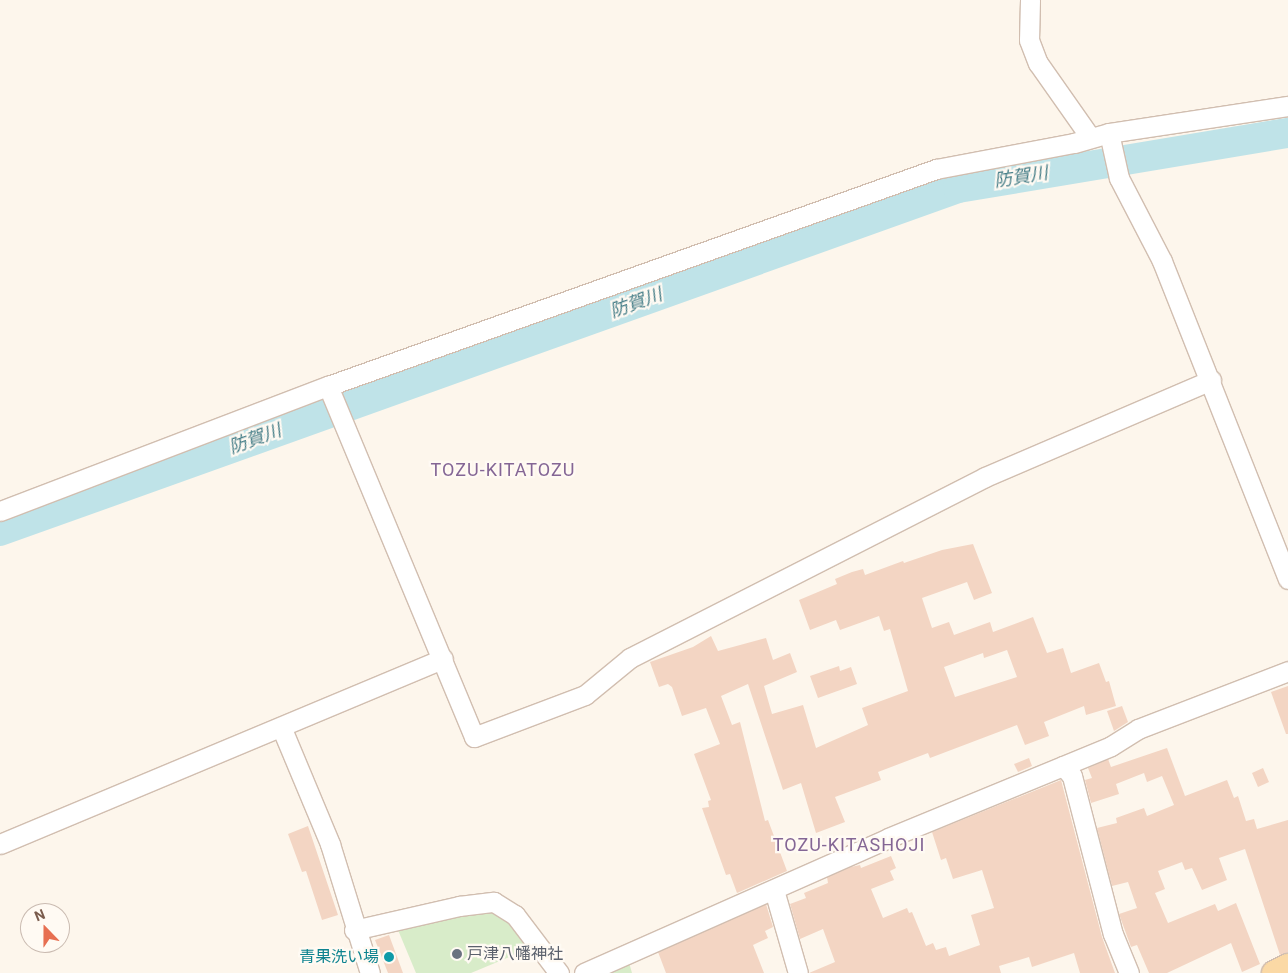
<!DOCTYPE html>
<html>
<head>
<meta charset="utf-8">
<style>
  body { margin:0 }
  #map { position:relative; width:1288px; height:973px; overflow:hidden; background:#fdf6ec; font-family:Roboto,"Noto Sans JP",sans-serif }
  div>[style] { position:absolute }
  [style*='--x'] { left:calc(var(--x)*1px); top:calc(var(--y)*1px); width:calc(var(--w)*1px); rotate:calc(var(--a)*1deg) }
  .green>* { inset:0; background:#d8ecc9 }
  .river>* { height:30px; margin:-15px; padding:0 15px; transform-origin:15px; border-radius:15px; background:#bfe3e8 }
  .building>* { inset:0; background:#f3d5c3 }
  .roads { filter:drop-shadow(1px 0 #d1beb0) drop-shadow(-1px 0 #d1beb0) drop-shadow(0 1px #d1beb0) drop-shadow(0 -1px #d1beb0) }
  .minor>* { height:19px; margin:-9.5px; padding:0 9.5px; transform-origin:9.5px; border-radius:9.5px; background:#fff }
  .major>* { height:24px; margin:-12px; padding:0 12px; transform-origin:12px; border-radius:12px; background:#fbd9a5 }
  .dots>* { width:14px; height:14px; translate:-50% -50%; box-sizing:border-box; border:2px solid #fffaf3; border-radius:50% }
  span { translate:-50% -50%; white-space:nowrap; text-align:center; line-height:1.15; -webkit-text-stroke:4.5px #fffaf3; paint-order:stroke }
  .worship-label { font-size:16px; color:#5b616d }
  .left { translate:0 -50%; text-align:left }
  .culture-label { font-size:16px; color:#0d838f }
  .right { translate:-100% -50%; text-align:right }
  .water-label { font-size:18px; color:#437c86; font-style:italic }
  .neighbourhood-label { font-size:18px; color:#846695; letter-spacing:1px }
  .north { position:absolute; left:20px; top:903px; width:50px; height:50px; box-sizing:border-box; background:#fffaf3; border:1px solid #cabbb1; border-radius:50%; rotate:338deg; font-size:14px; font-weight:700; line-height:20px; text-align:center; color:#7a5c4d }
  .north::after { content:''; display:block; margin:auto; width:18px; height:22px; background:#e76f51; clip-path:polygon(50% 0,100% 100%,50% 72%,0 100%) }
</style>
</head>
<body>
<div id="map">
  <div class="green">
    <div style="clip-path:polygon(499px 909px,531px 948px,471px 973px,416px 973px,398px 930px,462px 912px)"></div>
    <div style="clip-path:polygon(628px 959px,632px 973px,598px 973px)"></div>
  </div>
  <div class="river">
    <div style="--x:0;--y:531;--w:1018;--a:-19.7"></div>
    <div style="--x:958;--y:188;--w:335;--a:-9.5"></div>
  </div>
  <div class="building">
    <div style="clip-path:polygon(evenodd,973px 544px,992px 593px,974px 600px,967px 582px,922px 598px,932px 628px,949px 622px,954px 635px,990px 622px,993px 632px,1033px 617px,1047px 653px,1063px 648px,1071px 673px,1099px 663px,1106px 682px,1109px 681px,1116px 706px,1086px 715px,1084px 706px,1044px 722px,1049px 736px,1025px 745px,1017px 725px,930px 758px,928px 753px,878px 772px,881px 780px,835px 797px,845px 822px,816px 833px,801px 783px,783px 790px,748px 684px,721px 696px,732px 725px,740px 722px,765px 821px,768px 820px,787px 871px,737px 893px,730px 874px,726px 875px,702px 808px,709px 807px,708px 801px,711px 800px,694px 754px,720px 744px,706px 708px,682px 716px,672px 687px,668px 684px,659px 687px,650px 662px,693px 647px,711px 636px,718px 651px,766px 638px,773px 660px,790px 653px,797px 672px,764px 686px,772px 714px,803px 705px,816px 748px,868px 725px,862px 708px,908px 691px,890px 629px,884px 631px,879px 616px,840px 630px,836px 620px,810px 630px,799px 600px,837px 584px,835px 579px,852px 572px,863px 569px,865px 575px,903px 561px,904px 563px,942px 550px,973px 544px,1007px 650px,1017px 677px,955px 697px,944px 667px,983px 653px,984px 658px,1007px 650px)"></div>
    <div style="clip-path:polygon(839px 666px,840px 671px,851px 667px,857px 684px,818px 698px,810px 676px)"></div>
    <div style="clip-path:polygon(1288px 686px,1288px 734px,1286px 734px,1271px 692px)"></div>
    <div style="clip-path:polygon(1122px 706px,1128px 722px,1114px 731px,1107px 711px)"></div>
    <div style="clip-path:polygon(1167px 748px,1185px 796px,1227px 780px,1234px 798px,1238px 796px,1246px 821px,1254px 819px,1257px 829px,1288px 820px,1288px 952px,1280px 955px,1245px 849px,1219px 858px,1227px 880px,1202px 890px,1192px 868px,1185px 870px,1182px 862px,1158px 871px,1165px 889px,1155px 893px,1168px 923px,1215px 904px,1218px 911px,1236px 903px,1260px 964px,1242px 972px,1231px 943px,1167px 973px,1149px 973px,1137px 945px,1131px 947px,1119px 914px,1137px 908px,1128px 882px,1112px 886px,1097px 828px,1117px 823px,1116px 818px,1144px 808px,1147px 816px,1174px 805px,1162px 776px,1147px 782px,1144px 773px,1116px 784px,1119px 794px,1091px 803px,1085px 780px,1092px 778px,1088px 768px,1108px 759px,1111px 767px)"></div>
    <div style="clip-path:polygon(1029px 758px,1032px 766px,1018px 772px,1014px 764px)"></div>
    <div style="clip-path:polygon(1263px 768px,1269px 782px,1258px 787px,1252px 773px)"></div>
    <div style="clip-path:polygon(1061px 780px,1102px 937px,1115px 973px,1080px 973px,1074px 953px,1032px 967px,1029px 957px,999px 966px,1001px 973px,809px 973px,835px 962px,823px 929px,800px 939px,790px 904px,806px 898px,804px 893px,828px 883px,827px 877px,851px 867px,860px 865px,861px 868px,891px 856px,896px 868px,890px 871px,894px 880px,871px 889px,883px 918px,907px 908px,909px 913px,912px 912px,926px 946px,933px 943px,936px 950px,946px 947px,949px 956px,980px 945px,971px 915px,994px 908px,982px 870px,953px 879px,946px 858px,941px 860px,932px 832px)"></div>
    <div style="clip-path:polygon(308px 826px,338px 915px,322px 920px,306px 871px,302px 872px,288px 834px)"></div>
    <div style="clip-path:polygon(766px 904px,773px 927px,765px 931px,768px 938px,753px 945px,764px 973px,666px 973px,658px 952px)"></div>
    <div style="clip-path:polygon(389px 935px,403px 973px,388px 973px,375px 940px)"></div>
  </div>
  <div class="roads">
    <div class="minor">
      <div style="--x:1030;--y:0;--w:40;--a:91.4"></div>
      <div style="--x:1029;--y:40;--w:25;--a:69"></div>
      <div style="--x:1038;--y:63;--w:90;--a:54.9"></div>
      <div style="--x:1109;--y:133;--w:46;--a:77.5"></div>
      <div style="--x:1119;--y:178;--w:93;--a:62.6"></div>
      <div style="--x:1162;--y:261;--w:342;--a:68.4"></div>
      <div style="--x:328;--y:386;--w:380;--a:67.4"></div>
      <div style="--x:474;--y:737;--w:119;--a:-20.7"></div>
      <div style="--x:585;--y:695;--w:58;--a:-39.4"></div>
      <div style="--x:630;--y:658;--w:398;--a:-27"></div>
      <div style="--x:985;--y:477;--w:246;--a:-23.2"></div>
      <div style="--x:0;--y:511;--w:351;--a:-20.9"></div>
      <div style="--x:328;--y:386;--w:646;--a:-19.64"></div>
      <div style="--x:936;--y:169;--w:140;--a:-10.7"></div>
      <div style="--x:1074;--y:143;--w:36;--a:-16"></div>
      <div style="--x:1109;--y:133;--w:181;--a:-8.6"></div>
      <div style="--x:282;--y:729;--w:125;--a:67.3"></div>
      <div style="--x:330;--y:844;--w:135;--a:72.8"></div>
      <div style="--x:1063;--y:766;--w:13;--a:48"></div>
      <div style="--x:1072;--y:776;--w:163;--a:75.5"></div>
      <div style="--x:1113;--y:934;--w:42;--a:67.7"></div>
      <div style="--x:0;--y:844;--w:480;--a:-22.7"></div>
      <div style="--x:774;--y:890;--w:86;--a:73.9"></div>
      <div style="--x:354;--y:930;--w:108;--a:-12.9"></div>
      <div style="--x:459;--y:906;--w:35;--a:-7"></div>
      <div style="--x:494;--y:902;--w:25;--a:32"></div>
      <div style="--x:515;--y:915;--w:73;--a:52.8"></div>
      <div style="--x:584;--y:973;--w:333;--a:-23.9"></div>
      <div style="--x:888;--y:838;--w:241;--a:-22.4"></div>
      <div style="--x:1111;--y:746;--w:32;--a:-32"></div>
      <div style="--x:1138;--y:729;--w:161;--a:-21.1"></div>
    </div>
    <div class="major">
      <div style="--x:1274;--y:973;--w:16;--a:-27"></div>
    </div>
  </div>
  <div class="dots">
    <div style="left:457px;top:954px;background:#6b7280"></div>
    <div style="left:389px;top:957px;background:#0f9aa8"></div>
  </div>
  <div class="worship-label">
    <span class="left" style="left:467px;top:954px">戸津八幡神社</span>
  </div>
  <div class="culture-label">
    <span class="right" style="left:379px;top:957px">青果洗い場</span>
  </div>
  <div class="water-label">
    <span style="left:1021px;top:177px;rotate:-9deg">防賀川</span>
    <span style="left:636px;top:303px;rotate:-20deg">防賀川</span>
    <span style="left:255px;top:439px;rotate:-20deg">防賀川</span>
  </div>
  <div class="neighbourhood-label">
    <span style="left:503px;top:470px">TOZU-KITATOZU</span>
    <span style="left:849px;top:845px">TOZU-KITASHOJI</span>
  </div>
  <div class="north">N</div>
</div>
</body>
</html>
